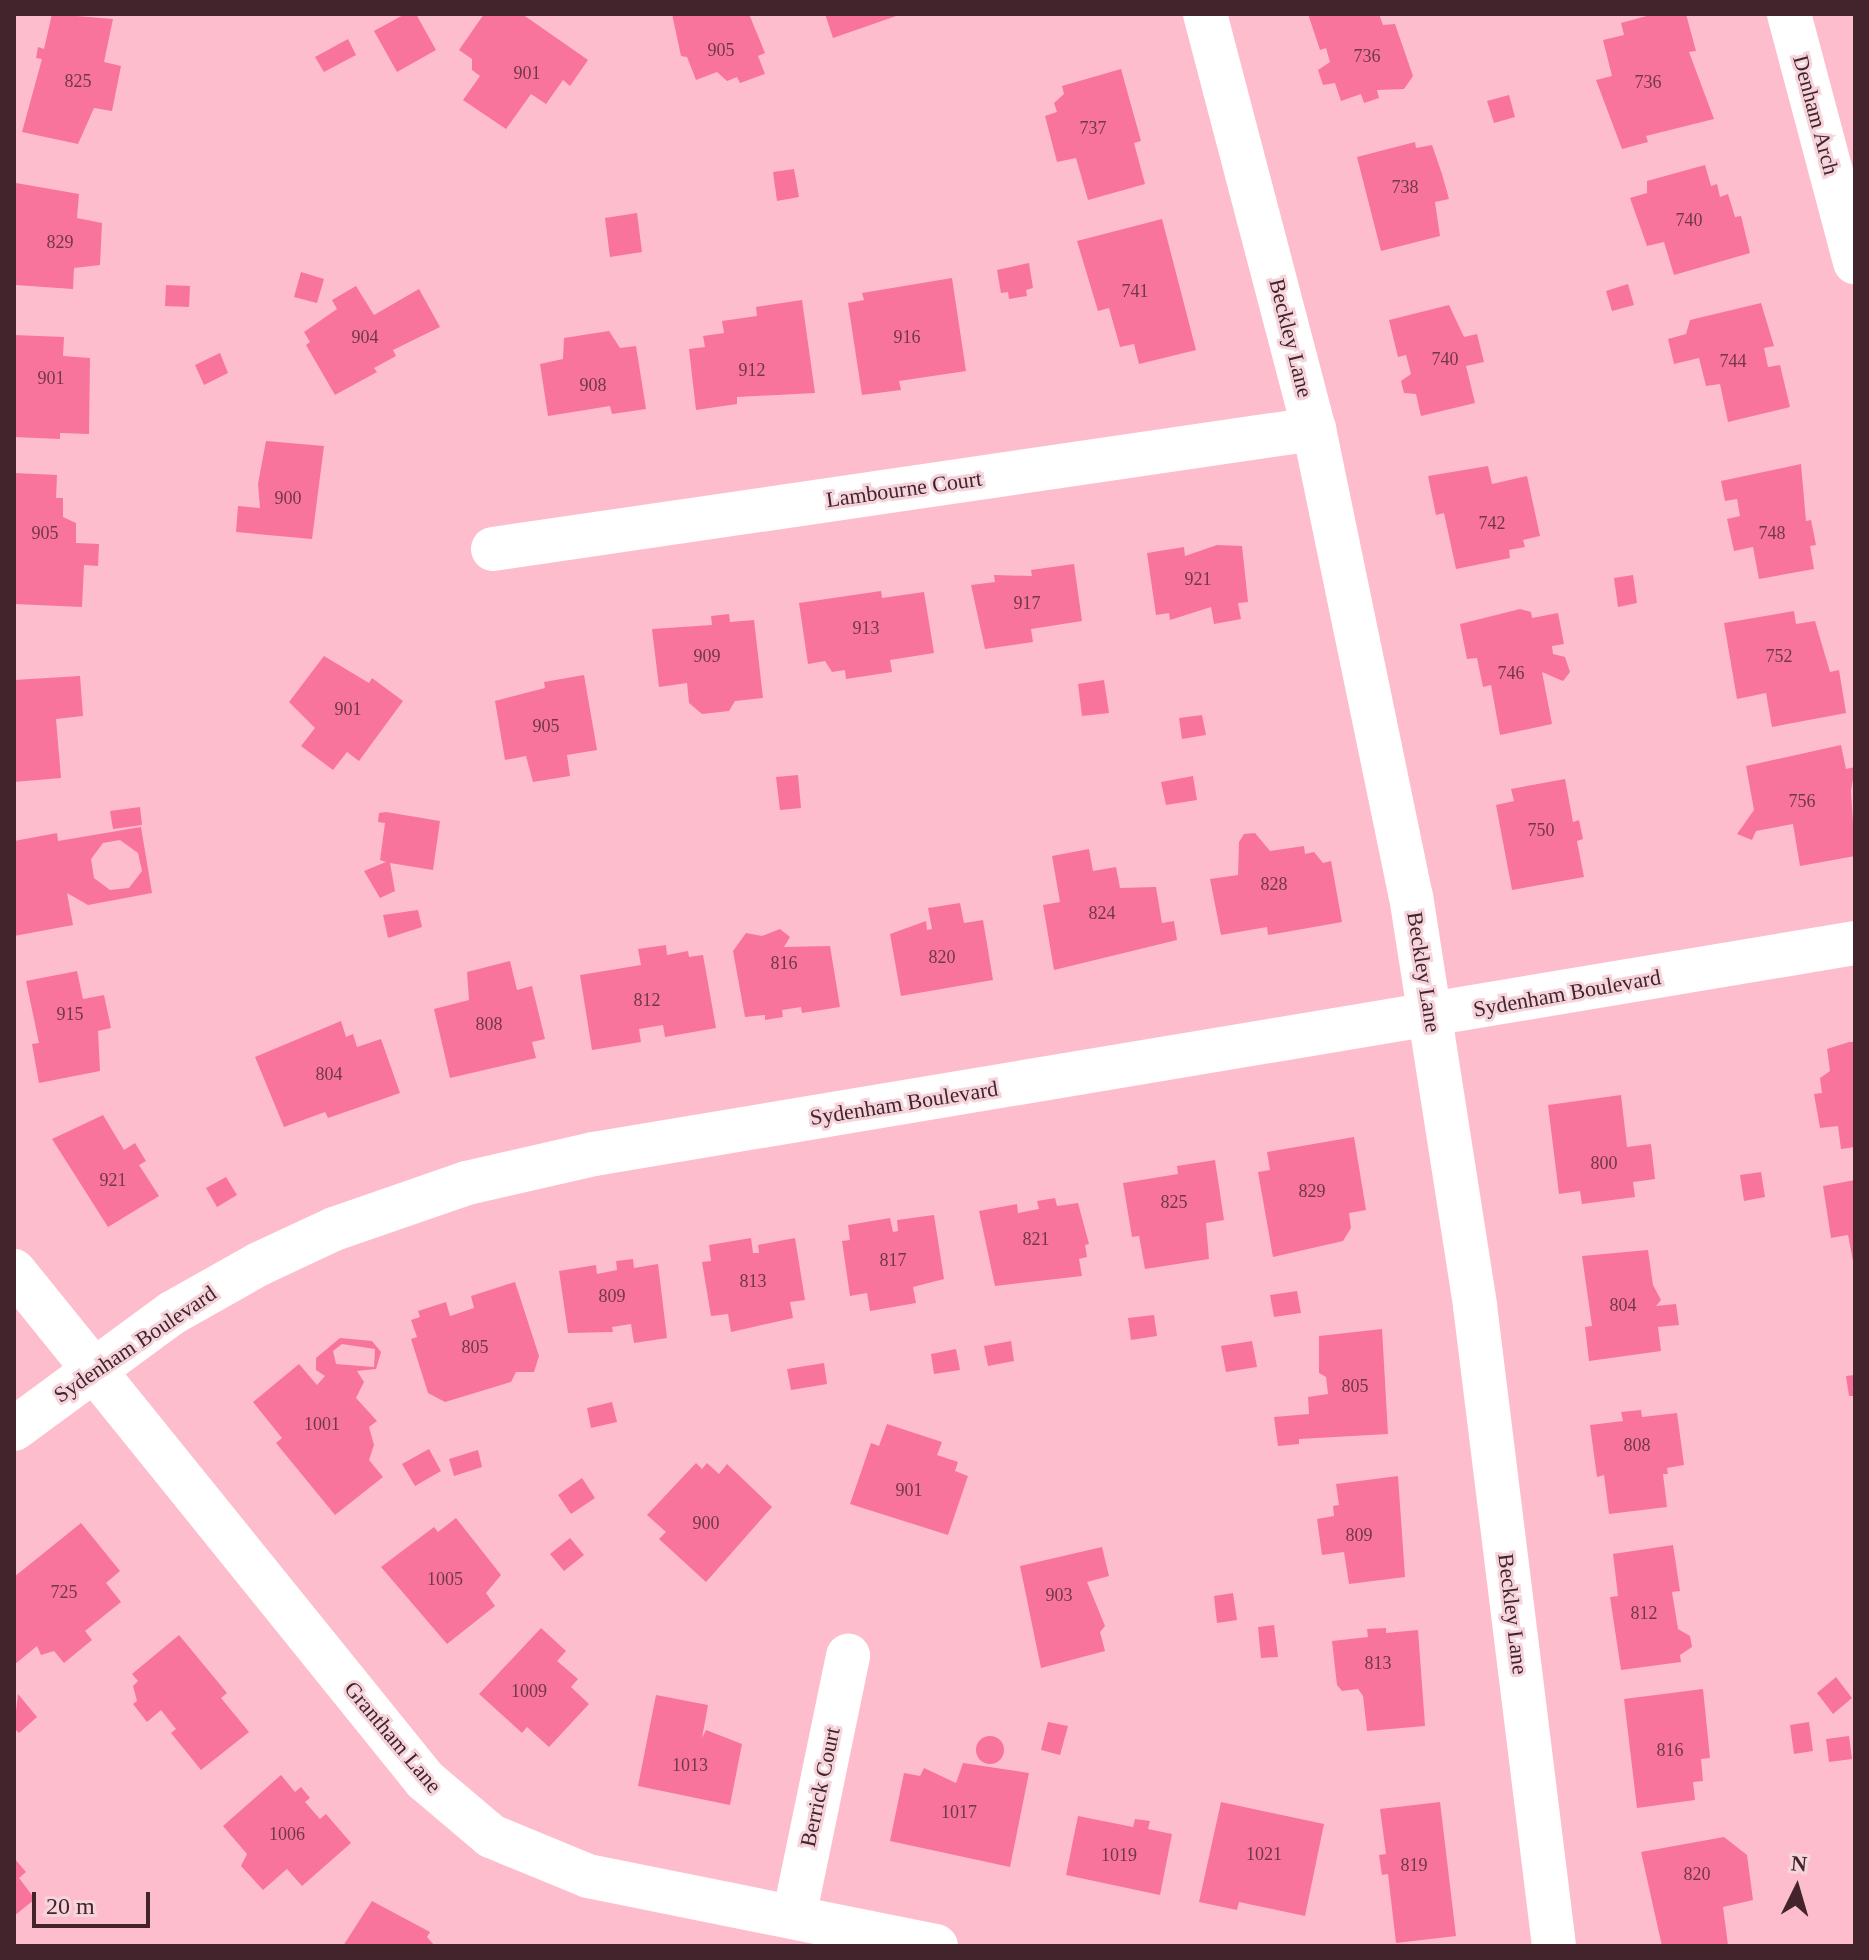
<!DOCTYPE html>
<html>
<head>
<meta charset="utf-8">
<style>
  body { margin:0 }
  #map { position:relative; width:1869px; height:1960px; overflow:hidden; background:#febdcc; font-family:Georgia,serif }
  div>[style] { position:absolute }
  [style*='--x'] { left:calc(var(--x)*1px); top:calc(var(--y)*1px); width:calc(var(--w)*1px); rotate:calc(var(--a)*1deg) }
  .building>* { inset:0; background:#f8749c }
  .round { border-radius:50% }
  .minor>* { height:44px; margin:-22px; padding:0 22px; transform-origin:22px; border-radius:22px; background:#fff }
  span { translate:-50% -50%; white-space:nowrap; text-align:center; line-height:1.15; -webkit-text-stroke:6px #f6d4dc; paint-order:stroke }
  .number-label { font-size:18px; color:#703849 }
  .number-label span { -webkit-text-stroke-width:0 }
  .street-label { font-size:22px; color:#43242d }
  .frame { position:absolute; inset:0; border:16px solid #43242d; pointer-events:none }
  .north { position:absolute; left:1757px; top:1848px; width:80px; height:80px; -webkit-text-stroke:6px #f6d4dc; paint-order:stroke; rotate:5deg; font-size:22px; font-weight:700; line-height:32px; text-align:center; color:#43242d }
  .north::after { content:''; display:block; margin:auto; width:28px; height:36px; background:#43242d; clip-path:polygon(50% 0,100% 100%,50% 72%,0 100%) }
  .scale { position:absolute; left:32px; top:1892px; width:118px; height:36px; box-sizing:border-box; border:4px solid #43242d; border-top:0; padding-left:10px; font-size:24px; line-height:28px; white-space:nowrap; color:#43242d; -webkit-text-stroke:6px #f6d4dc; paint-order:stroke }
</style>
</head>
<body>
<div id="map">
  <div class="building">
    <div style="clip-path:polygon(52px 14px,113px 19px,104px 62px,121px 66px,112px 111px,94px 108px,78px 144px,22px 132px,42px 59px,36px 58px,38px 47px,44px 49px)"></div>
    <div style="clip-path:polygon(405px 14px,416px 14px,436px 50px,397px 72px,374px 31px)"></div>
    <div style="clip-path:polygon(484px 14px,522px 14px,588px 60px,570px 86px,563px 80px,546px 104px,531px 94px,506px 129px,463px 100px,480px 76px,472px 70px,472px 59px,459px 50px)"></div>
    <div style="clip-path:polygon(672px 14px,749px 14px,765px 53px,758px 56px,765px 74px,740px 83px,737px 77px,727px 81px,717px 72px,696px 80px,687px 57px,681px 56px)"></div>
    <div style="clip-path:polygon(825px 14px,899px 14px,899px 15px,833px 38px)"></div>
    <div style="clip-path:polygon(1308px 14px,1379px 14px,1383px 25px,1395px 24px,1413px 76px,1404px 89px,1377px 90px,1379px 98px,1364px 103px,1361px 94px,1341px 101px,1335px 83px,1323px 85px,1318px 70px,1330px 62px,1326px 48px,1320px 50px)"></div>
    <div style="clip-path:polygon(1654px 14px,1686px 14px,1696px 51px,1689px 52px,1714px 119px,1646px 136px,1648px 142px,1622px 149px,1596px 80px,1612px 76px,1603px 40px,1624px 35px,1621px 23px)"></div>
    <div style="clip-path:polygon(348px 39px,356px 55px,324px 72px,315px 57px)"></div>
    <div style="clip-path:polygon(1121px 69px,1141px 141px,1134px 143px,1145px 184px,1088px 200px,1076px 158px,1057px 162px,1045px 116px,1057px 112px,1054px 103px,1064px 94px,1062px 86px)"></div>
    <div style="clip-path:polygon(1509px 95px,1515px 117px,1494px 123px,1487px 101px)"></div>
    <div style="clip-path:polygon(1415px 142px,1416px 148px,1432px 145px,1442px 174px,1449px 199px,1435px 202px,1440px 236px,1381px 251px,1357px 157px)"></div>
    <div style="clip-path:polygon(1705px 165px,1711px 186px,1717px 184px,1720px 197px,1728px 194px,1735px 217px,1741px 216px,1750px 253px,1674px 275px,1664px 242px,1647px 246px,1630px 198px,1647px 193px,1647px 181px)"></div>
    <div style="clip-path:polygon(794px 169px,799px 197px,777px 201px,773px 172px)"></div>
    <div style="clip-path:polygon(16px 183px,79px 194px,77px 218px,102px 223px,100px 265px,74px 268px,73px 289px,15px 285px)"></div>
    <div style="clip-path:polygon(637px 213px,642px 252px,610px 257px,605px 218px)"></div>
    <div style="clip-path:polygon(1162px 219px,1196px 350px,1139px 364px,1134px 344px,1120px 347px,1109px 308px,1098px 311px,1077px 241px)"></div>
    <div style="clip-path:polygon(1029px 263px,1033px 288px,1026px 290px,1027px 296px,1009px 299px,1008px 292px,1001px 293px,997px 270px)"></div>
    <div style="clip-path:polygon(301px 272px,324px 279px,317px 303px,294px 297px)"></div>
    <div style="clip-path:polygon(952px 278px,966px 371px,899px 381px,901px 390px,862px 395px,848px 303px,864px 300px,862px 293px)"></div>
    <div style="clip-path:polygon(1628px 284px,1634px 305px,1612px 311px,1606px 291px)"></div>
    <div style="clip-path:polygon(166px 285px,190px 286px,189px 307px,165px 306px)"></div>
    <div style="clip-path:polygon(356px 286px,374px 315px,419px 289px,440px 327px,393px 350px,396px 356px,374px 368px,377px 372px,335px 395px,306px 345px,310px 342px,304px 332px,337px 309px,332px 300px)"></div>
    <div style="clip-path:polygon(802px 300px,815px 393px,737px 397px,737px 404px,696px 410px,689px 349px,705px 347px,703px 336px,724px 333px,722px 321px,757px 316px,756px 307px)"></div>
    <div style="clip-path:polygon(1761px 303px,1774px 346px,1764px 348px,1768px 367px,1780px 365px,1790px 407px,1728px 422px,1720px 384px,1706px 386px,1699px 358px,1674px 364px,1668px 339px,1686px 334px,1690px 320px)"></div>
    <div style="clip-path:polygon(1449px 305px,1464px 337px,1477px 334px,1484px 362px,1466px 366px,1475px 403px,1421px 416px,1416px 394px,1404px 393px,1401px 381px,1411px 374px,1406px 355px,1398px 357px,1389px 320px)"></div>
    <div style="clip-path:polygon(609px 331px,620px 348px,636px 346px,646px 409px,612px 414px,610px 406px,548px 416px,540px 364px,563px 359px,564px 338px)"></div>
    <div style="clip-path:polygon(14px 335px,64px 337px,63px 356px,90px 358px,89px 434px,60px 433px,60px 439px,14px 437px)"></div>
    <div style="clip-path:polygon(220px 353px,228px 373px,204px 385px,195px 365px)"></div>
    <div style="clip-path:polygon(266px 441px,324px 446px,312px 539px,236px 532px,238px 506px,260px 508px,258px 484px)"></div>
    <div style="clip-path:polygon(1801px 464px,1806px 521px,1811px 520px,1816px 545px,1810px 546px,1814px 569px,1759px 579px,1753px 547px,1734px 551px,1727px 519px,1740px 516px,1737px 499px,1725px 501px,1721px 481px)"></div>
    <div style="clip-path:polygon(1488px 466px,1492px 484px,1527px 476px,1540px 536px,1523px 540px,1525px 547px,1509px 550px,1510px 558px,1456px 569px,1444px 513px,1436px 515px,1428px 476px)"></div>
    <div style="clip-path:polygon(14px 473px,57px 475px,56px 498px,63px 498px,63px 517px,76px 523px,76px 543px,99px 544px,98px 566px,84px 565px,82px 607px,14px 604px)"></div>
    <div style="clip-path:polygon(1217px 545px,1242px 546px,1248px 602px,1238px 603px,1241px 619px,1214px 624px,1211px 607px,1170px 620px,1169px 613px,1156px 615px,1147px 553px,1184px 547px,1185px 556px)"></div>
    <div style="clip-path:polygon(1074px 564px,1082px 621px,1031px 629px,1033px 642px,985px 649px,971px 585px,995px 582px,994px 575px,1032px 576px,1031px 570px)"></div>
    <div style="clip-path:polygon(1633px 575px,1637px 603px,1618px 607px,1614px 578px)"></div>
    <div style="clip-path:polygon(881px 591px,882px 598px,924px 592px,934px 653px,890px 660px,892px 672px,846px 679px,845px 670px,832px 672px,825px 661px,808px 664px,799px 603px)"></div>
    <div style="clip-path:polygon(1520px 609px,1531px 612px,1532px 618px,1558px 613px,1564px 644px,1552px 646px,1553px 654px,1565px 657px,1570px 672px,1563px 681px,1542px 672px,1552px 724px,1500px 735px,1491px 685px,1483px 687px,1477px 658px,1467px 659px,1460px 624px)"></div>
    <div style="clip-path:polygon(1794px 611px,1796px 624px,1815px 621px,1830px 672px,1839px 670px,1846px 713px,1772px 727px,1766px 693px,1737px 699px,1724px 623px)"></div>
    <div style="clip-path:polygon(729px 614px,730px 622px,754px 620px,763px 698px,735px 701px,729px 711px,702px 714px,689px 703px,687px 683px,659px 687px,652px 629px,712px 625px,711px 616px)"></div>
    <div style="clip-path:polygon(324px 656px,369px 683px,372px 678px,403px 701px,359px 761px,347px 752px,333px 770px,301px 746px,315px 728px,289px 702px)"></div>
    <div style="clip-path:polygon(584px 675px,597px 750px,567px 755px,570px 776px,533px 782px,526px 756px,505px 760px,495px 701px,545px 688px,544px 682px)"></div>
    <div style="clip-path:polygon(80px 676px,83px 716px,56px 719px,61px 778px,14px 782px,14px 680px)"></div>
    <div style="clip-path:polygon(1104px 680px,1109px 713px,1082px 716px,1078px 684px)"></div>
    <div style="clip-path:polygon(1202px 715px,1206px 735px,1182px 739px,1179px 718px)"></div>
    <div style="clip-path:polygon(1841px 745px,1846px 769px,1855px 767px,1851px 791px,1855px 856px,1800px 866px,1793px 824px,1756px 831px,1752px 840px,1737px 834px,1754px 810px,1746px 766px)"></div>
    <div style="clip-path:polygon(798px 775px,801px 808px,780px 810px,776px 777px)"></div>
    <div style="clip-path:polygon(1193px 776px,1197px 800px,1166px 805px,1161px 782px)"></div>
    <div style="clip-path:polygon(1565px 779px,1573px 822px,1579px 820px,1583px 839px,1577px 841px,1584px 877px,1512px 890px,1496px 805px,1514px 801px,1511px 789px)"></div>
    <div style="clip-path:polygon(140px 807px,142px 825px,113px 829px,110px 811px)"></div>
    <div style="clip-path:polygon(386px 812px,440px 821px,433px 870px,390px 863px,395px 891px,380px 898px,364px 871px,386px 862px,380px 860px,385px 823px,378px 822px,379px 813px)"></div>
    <div style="clip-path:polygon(evenodd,141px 827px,152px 893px,88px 905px,67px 893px,73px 925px,14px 936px,14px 841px,57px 833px,58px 841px,141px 827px,120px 840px,138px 853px,142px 871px,129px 888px,110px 890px,94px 878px,91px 859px,103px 843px,120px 840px)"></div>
    <div style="clip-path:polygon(1255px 833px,1270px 851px,1304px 846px,1305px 854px,1314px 852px,1323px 863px,1331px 861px,1342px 922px,1268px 935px,1267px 927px,1221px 935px,1210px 879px,1238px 875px,1239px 842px,1244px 834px)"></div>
    <div style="clip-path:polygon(1089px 849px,1093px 871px,1116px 867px,1120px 888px,1156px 887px,1162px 923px,1174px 921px,1177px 940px,1054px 970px,1043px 905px,1060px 902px,1052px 856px)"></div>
    <div style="clip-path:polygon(960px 903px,964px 923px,983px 920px,993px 980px,901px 996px,890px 934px,926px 921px,927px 930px,932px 929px,928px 908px)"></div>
    <div style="clip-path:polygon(418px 910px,422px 927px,388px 938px,383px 915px)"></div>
    <div style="clip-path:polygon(780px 929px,790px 937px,784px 947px,830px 946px,840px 1007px,802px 1013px,801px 1007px,782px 1010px,783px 1017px,765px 1020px,765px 1015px,745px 1017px,733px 951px,746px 933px,762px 936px)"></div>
    <div style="clip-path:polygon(666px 945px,667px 955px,688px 951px,689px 957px,703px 955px,716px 1028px,665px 1037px,663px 1025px,639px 1029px,641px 1042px,592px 1050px,580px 975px,641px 965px,638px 949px)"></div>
    <div style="clip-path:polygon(510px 961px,517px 990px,532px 986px,545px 1039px,532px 1042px,536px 1058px,450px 1078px,434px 1009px,469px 1000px,467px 972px)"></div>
    <div style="clip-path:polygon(77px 971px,83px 999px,104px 995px,111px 1028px,98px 1031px,100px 1071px,39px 1083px,32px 1044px,39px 1043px,26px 981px)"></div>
    <div style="clip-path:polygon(341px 1021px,346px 1037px,353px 1034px,357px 1047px,381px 1039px,400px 1093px,328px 1118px,325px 1112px,284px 1127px,255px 1057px)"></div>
    <div style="clip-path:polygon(1849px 1042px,1855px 1042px,1855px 1147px,1841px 1149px,1838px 1126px,1820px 1128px,1814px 1094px,1822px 1093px,1820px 1078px,1830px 1071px,1827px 1049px)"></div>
    <div style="clip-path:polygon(1621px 1095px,1627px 1147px,1651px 1144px,1655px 1179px,1633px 1182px,1635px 1197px,1582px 1204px,1580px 1191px,1559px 1194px,1548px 1105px)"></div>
    <div style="clip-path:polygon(103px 1115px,124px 1150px,135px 1143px,146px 1161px,139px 1165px,159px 1196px,108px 1227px,52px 1139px)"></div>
    <div style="clip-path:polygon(1354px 1137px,1366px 1210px,1349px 1213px,1351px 1228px,1343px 1241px,1273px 1257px,1258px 1172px,1270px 1170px,1267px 1152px)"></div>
    <div style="clip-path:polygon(1215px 1160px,1224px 1220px,1206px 1223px,1209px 1259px,1145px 1269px,1139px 1236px,1132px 1237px,1123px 1183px,1178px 1174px,1177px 1166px)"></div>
    <div style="clip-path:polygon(1761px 1172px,1765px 1197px,1744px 1201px,1740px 1175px)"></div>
    <div style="clip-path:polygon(226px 1177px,237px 1195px,217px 1207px,206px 1188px)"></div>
    <div style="clip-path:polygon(1855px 1180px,1855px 1261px,1853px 1261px,1848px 1235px,1831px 1238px,1823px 1186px)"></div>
    <div style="clip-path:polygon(1055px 1198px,1057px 1206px,1078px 1203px,1089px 1244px,1085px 1245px,1087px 1257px,1079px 1259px,1082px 1276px,995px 1286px,979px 1211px,1017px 1204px,1018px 1213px,1039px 1209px,1037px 1201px)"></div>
    <div style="clip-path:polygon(934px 1215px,944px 1279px,913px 1287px,916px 1303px,870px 1311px,867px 1293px,850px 1296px,842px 1241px,850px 1240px,848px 1225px,890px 1218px,893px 1232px,898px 1231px,897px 1220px)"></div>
    <div style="clip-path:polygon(751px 1238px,753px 1253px,759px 1253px,758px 1245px,795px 1238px,805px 1300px,790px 1302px,793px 1318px,731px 1332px,728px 1314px,711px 1316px,702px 1262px,711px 1261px,709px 1245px)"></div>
    <div style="clip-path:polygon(1648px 1250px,1653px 1285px,1661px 1300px,1656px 1306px,1676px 1304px,1679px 1325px,1658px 1327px,1661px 1351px,1589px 1361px,1585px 1327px,1592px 1326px,1582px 1256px)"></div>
    <div style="clip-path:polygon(633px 1259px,634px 1268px,658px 1264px,667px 1338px,634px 1343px,631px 1324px,612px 1327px,613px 1332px,568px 1333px,559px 1271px,596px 1265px,597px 1274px,617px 1270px,616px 1261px)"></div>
    <div style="clip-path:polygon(515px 1282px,539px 1356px,534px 1372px,516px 1372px,511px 1382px,445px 1402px,428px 1393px,411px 1339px,417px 1337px,411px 1320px,420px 1317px,418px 1311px,446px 1302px,450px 1316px,474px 1308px,471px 1296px)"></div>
    <div style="clip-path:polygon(1297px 1291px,1301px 1313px,1274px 1317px,1270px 1295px)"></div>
    <div style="clip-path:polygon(1154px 1315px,1157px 1336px,1131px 1340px,1128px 1318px)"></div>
    <div style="clip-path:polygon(1382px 1329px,1388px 1434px,1299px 1439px,1299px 1444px,1278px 1446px,1274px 1417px,1309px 1414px,1308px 1397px,1328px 1394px,1326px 1377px,1319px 1373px,1319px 1336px)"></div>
    <div style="clip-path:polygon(evenodd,340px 1338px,372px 1341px,381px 1352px,376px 1369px,357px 1371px,364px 1382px,356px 1398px,377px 1421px,369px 1427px,374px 1445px,369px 1460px,383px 1477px,335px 1515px,276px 1443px,282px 1438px,253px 1402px,299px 1364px,317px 1385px,325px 1376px,316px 1370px,316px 1358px,340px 1338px,342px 1344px,375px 1349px,374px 1367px,336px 1364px,333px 1351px,342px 1344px)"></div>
    <div style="clip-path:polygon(1011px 1341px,1014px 1361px,988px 1366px,984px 1346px)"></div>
    <div style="clip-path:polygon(1252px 1341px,1257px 1367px,1226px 1372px,1221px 1346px)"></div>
    <div style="clip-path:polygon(956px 1349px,960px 1370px,934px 1374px,931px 1354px)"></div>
    <div style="clip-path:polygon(824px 1363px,827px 1384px,791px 1390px,787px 1369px)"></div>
    <div style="clip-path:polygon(1855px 1375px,1855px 1396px,1849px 1396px,1846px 1376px)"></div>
    <div style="clip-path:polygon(612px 1402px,617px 1422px,591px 1428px,587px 1408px)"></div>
    <div style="clip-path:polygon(1641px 1410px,1642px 1417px,1677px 1413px,1684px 1465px,1667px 1468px,1668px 1474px,1663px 1474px,1667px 1507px,1609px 1514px,1604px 1475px,1597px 1477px,1590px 1425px,1623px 1421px,1621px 1412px)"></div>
    <div style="clip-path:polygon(887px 1424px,942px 1442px,937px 1455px,958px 1462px,955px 1471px,968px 1476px,948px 1535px,850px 1504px,871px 1443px,879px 1446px)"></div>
    <div style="clip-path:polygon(429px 1449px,441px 1471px,415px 1486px,402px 1464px)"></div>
    <div style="clip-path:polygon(478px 1450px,482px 1467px,454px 1476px,449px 1459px)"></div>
    <div style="clip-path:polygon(696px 1463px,702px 1469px,707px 1463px,719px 1474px,727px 1464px,772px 1507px,706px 1582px,659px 1539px,666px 1532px,647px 1515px)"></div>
    <div style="clip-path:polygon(1398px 1476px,1405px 1577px,1349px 1584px,1344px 1552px,1322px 1555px,1317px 1519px,1334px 1516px,1333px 1506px,1339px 1505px,1336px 1484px)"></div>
    <div style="clip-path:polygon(582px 1478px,595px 1498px,571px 1514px,558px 1495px)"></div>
    <div style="clip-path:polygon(456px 1518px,501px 1575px,486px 1593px,495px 1606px,447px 1644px,381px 1567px,434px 1527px,438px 1532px)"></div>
    <div style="clip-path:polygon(81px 1523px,120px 1571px,106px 1583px,121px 1602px,85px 1631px,92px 1640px,64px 1663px,54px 1651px,41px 1655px,37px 1646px,14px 1665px,14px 1577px)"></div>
    <div style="clip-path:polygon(570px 1538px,584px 1555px,564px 1571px,550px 1554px)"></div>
    <div style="clip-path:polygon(1673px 1545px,1680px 1591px,1672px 1592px,1678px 1629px,1690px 1636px,1692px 1647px,1680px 1655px,1681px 1662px,1621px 1670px,1610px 1597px,1618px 1596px,1613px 1554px)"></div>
    <div style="clip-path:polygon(1102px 1547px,1109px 1576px,1087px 1582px,1105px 1626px,1100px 1632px,1105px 1651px,1041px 1668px,1020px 1566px)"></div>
    <div style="clip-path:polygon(1233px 1593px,1237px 1620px,1217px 1623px,1214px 1596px)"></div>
    <div style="clip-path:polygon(1274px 1625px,1278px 1657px,1261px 1658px,1258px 1627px)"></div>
    <div style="clip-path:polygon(541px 1628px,566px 1651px,557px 1661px,578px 1679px,571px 1687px,589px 1704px,549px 1747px,527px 1727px,522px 1733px,479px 1694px)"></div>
    <div style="clip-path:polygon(1386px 1628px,1386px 1633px,1418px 1630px,1425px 1726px,1367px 1731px,1363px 1696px,1358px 1689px,1342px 1691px,1337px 1685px,1332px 1641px,1368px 1637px,1367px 1629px)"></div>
    <div style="clip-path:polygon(179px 1635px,227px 1693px,221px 1698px,249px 1732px,201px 1770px,171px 1733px,176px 1729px,161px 1710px,147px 1722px,133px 1704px,137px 1701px,133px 1686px,138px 1681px,132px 1674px)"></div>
    <div style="clip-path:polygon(1836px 1677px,1852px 1698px,1833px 1714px,1817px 1693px)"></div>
    <div style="clip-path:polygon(1703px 1689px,1710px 1758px,1701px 1759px,1703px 1781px,1693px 1782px,1695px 1800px,1637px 1808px,1624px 1699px)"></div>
    <div style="clip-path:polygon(18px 1694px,37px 1717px,19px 1733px,14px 1728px)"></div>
    <div style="clip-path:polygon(656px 1695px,708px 1705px,702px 1738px,706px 1730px,742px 1744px,730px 1805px,638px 1786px)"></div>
    <div style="clip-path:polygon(1048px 1722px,1068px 1726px,1060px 1755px,1041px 1750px)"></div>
    <div style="clip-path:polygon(1809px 1722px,1813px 1751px,1794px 1754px,1790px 1725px)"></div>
    <div style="clip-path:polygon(1849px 1736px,1852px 1759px,1829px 1762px,1826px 1739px)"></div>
    <div class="round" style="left:976px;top:1736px;width:28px;height:28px"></div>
    <div style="clip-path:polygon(963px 1763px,1029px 1773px,1010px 1867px,890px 1841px,904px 1773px,920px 1776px,924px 1768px,956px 1783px)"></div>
    <div style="clip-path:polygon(281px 1775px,295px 1792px,301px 1787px,310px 1798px,305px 1802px,320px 1819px,326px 1814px,351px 1843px,302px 1886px,287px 1869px,263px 1890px,241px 1866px,247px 1854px,223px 1826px)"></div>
    <div style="clip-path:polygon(1221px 1802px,1324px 1824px,1305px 1916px,1239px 1902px,1237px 1910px,1199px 1902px)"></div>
    <div style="clip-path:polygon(1440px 1802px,1456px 1936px,1396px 1943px,1388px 1874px,1382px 1875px,1379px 1855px,1386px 1854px,1380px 1809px)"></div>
    <div style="clip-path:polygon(1078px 1816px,1133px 1827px,1135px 1819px,1150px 1821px,1148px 1829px,1172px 1834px,1160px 1895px,1066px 1875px)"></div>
    <div style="clip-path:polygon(1724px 1837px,1747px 1855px,1753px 1900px,1723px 1907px,1728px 1945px,1662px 1946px,1641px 1852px)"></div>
    <div style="clip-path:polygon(14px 1858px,26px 1872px,19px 1878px,35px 1899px,14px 1916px)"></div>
    <div style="clip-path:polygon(372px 1901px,430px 1932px,427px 1937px,435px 1946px,343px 1946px)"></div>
  </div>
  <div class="minor">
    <div style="--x:1205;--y:14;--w:429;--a:75.3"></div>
    <div style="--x:1314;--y:429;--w:477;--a:78.3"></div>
    <div style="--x:1411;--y:896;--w:415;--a:81.1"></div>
    <div style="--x:1475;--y:1306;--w:645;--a:82.96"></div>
    <div style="--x:1789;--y:14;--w:257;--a:75.1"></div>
    <div style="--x:493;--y:549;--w:830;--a:-8.32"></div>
    <div style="--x:14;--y:1271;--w:654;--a:51.08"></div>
    <div style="--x:425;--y:1780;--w:87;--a:40.3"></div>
    <div style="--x:491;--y:1836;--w:105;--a:22.4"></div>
    <div style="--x:588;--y:1876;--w:355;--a:11.4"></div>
    <div style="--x:14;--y:1429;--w:196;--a:-36.3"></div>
    <div style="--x:172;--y:1313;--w:100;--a:-29.4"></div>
    <div style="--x:259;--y:1264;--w:83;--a:-25"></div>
    <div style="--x:334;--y:1229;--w:141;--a:-19.1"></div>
    <div style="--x:467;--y:1183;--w:130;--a:-12.9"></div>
    <div style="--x:594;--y:1154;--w:1279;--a:-9.5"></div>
    <div style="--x:794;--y:1917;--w:267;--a:-78.3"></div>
  </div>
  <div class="number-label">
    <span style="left:721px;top:50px">905</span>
    <span style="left:1367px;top:56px">736</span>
    <span style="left:527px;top:73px">901</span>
    <span style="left:78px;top:81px">825</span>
    <span style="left:1648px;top:82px">736</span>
    <span style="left:1093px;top:128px">737</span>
    <span style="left:1405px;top:187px">738</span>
    <span style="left:1689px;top:220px">740</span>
    <span style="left:60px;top:242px">829</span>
    <span style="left:1135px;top:291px">741</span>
    <span style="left:365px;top:337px">904</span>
    <span style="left:907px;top:337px">916</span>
    <span style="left:1445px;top:359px">740</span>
    <span style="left:1733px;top:361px">744</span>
    <span style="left:752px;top:370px">912</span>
    <span style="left:51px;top:378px">901</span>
    <span style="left:593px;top:385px">908</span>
    <span style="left:288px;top:498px">900</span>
    <span style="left:1492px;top:523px">742</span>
    <span style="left:45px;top:533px">905</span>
    <span style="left:1772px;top:533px">748</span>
    <span style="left:1198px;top:579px">921</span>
    <span style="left:1027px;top:603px">917</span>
    <span style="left:866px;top:628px">913</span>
    <span style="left:707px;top:656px">909</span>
    <span style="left:1779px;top:656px">752</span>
    <span style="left:1511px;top:673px">746</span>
    <span style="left:348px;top:709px">901</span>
    <span style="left:546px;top:726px">905</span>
    <span style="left:1802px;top:801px">756</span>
    <span style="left:1541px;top:830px">750</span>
    <span style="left:1274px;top:884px">828</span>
    <span style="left:1102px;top:913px">824</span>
    <span style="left:942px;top:957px">820</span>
    <span style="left:784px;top:963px">816</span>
    <span style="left:647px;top:1000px">812</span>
    <span style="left:70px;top:1014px">915</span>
    <span style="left:489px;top:1024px">808</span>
    <span style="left:329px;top:1074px">804</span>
    <span style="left:1604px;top:1163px">800</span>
    <span style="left:113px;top:1180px">921</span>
    <span style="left:1312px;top:1191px">829</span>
    <span style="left:1174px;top:1202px">825</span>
    <span style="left:1036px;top:1239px">821</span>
    <span style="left:893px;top:1260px">817</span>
    <span style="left:753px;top:1281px">813</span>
    <span style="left:612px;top:1296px">809</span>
    <span style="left:1623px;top:1305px">804</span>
    <span style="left:475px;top:1347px">805</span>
    <span style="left:1355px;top:1386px">805</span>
    <span style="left:322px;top:1424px">1001</span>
    <span style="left:1637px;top:1445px">808</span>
    <span style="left:909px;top:1490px">901</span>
    <span style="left:706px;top:1523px">900</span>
    <span style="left:1359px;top:1535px">809</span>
    <span style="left:445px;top:1579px">1005</span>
    <span style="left:64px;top:1592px">725</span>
    <span style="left:1059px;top:1595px">903</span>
    <span style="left:1644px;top:1613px">812</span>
    <span style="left:1378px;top:1663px">813</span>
    <span style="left:529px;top:1691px">1009</span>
    <span style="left:1670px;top:1750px">816</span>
    <span style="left:690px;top:1765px">1013</span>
    <span style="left:959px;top:1812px">1017</span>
    <span style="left:287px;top:1834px">1006</span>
    <span style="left:1264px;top:1854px">1021</span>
    <span style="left:1119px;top:1855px">1019</span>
    <span style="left:1414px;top:1865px">819</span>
    <span style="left:1697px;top:1874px">820</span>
  </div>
  <div class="street-label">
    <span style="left:1816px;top:115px;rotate:75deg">Denham Arch</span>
    <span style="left:1291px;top:338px;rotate:76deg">Beckley Lane</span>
    <span style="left:904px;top:489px;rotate:-8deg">Lambourne Court</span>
    <span style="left:1424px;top:972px;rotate:81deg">Beckley Lane</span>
    <span style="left:1567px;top:993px;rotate:-10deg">Sydenham Boulevard</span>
    <span style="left:904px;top:1103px;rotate:-9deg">Sydenham Boulevard</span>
    <span style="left:135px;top:1344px;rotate:-34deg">Sydenham Boulevard</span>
    <span style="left:1513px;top:1614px;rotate:83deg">Beckley Lane</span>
    <span style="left:393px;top:1737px;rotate:50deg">Grantham Lane</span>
    <span style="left:820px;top:1787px;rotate:-78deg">Berrick Court</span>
  </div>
  <div class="frame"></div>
  <div class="north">N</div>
  <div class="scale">20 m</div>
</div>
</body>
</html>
